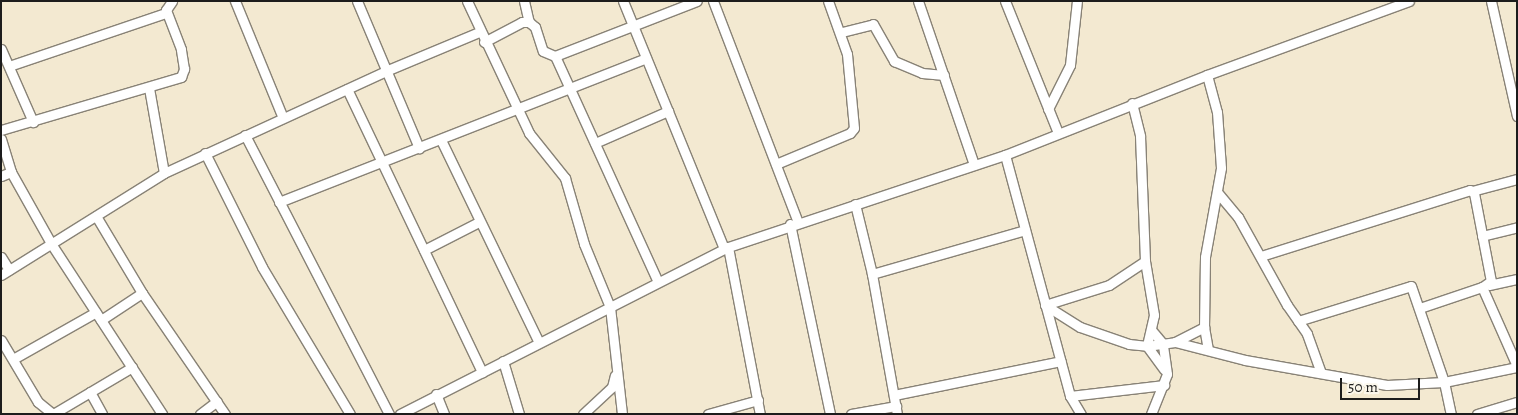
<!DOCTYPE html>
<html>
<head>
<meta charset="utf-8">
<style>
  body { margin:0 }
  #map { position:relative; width:1518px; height:415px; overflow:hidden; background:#f3e9d1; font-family:Alegreya,serif }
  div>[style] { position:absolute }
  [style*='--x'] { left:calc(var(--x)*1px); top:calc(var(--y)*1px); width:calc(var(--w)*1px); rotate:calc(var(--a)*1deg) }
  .roads { filter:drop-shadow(1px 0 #888276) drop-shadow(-1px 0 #888276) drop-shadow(0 1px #888276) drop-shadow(0 -1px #888276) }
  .street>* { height:9px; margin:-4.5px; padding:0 4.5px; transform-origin:4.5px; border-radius:4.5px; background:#fff }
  span { translate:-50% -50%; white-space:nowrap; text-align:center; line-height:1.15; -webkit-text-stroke:4px #fbf7ec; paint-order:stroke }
  .frame { position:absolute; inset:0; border:2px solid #1c1c1c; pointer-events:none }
  .scale { position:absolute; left:1340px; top:378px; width:80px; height:22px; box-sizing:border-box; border:2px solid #1c1c1c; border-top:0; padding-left:6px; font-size:15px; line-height:18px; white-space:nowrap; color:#1c1c1c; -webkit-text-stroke:4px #fbf7ec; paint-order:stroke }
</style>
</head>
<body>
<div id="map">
  <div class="roads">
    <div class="street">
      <div style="--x:235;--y:1;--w:126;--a:67.7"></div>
      <div style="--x:357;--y:1;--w:160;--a:67.1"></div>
      <div style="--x:467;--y:1;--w:146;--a:64.8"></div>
      <div style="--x:529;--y:133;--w:58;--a:51.3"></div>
      <div style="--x:565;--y:178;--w:69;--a:73.9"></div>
      <div style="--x:584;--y:244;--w:68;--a:67.6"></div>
      <div style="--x:610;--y:307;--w:108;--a:83.6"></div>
      <div style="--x:524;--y:1;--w:22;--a:77"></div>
      <div style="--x:529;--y:22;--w:8;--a:40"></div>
      <div style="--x:535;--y:27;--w:25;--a:72"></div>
      <div style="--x:543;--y:51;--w:13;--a:23"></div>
      <div style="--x:555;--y:56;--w:152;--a:-21.2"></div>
      <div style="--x:623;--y:1;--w:267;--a:67.8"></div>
      <div style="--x:713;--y:1;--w:237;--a:69"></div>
      <div style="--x:918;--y:1;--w:173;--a:71.1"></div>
      <div style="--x:1005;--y:1;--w:142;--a:68.1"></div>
      <div style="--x:1491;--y:1;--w:118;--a:77.3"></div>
      <div style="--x:842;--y:32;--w:32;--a:-14"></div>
      <div style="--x:873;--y:24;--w:43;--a:60.4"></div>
      <div style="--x:894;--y:61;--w:30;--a:23"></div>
      <div style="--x:922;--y:73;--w:22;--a:5"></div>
      <div style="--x:484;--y:42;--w:43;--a:-27.8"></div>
      <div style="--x:522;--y:22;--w:7;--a:0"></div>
      <div style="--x:1;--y:49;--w:80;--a:66.3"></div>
      <div style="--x:555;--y:56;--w:246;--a:65.5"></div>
      <div style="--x:9;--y:66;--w:166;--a:-18.7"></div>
      <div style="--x:1207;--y:75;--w:38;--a:75"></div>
      <div style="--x:1217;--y:112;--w:56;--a:85.9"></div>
      <div style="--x:1221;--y:168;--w:90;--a:100.2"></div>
      <div style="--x:1205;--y:257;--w:70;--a:90.8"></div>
      <div style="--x:1204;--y:327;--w:23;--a:80"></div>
      <div style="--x:149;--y:88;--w:86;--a:80"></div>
      <div style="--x:347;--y:89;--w:314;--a:64.5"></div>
      <div style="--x:1132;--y:103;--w:34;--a:76"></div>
      <div style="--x:1140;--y:136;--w:125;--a:87.7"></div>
      <div style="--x:1145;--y:261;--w:55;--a:80.5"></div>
      <div style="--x:1154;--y:315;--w:32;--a:103"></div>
      <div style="--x:1048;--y:109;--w:49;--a:-63.4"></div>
      <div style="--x:1070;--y:65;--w:64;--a:-83.8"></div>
      <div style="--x:1;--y:130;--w:188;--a:-16.4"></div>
      <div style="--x:181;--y:77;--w:9;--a:-69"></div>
      <div style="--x:184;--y:69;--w:20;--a:-99"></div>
      <div style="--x:181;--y:49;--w:42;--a:-111"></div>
      <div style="--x:166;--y:10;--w:11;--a:-56"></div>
      <div style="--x:245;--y:135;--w:314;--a:62.7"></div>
      <div style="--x:1;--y:139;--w:34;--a:73"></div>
      <div style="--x:11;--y:172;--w:84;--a:60.7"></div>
      <div style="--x:52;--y:245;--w:202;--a:56.9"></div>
      <div style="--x:441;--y:140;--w:225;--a:64.2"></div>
      <div style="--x:595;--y:143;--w:80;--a:-23.7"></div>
      <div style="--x:205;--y:153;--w:127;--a:63.4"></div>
      <div style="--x:262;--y:267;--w:171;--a:59.1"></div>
      <div style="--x:1005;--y:155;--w:250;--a:74.9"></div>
      <div style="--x:1070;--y:396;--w:21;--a:59"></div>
      <div style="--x:776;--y:164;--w:80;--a:-22.7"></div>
      <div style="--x:850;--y:133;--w:6;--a:-51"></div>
      <div style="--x:854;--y:128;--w:74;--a:-95.4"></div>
      <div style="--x:847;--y:54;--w:56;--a:-109.7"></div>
      <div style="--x:1;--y:176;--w:11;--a:-22"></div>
      <div style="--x:1472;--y:191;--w:47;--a:-14.9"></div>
      <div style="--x:1217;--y:192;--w:33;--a:50"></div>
      <div style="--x:1238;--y:217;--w:101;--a:60.9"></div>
      <div style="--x:1287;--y:305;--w:35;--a:55"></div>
      <div style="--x:1307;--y:334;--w:41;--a:70.3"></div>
      <div style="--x:279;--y:202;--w:394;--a:-21.4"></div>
      <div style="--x:855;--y:204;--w:72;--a:76.3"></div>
      <div style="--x:872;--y:274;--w:142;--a:79.9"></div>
      <div style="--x:96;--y:216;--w:90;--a:59.1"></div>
      <div style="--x:142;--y:293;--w:147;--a:55.6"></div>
      <div style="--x:790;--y:224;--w:194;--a:78.1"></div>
      <div style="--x:1482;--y:236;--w:36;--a:-14"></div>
      <div style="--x:728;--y:247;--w:170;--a:79.2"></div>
      <div style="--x:424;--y:250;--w:62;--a:-27"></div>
      <div style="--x:1261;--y:256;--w:219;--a:-17.5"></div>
      <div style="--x:1470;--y:190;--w:5;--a:37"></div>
      <div style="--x:1474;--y:193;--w:90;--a:79.1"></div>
      <div style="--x:1491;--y:281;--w:11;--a:146"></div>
      <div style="--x:1482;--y:287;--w:65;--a:161.3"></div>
      <div style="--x:1;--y:257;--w:15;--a:58"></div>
      <div style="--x:872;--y:274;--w:159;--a:-16"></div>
      <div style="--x:1;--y:275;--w:192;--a:-32"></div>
      <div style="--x:164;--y:173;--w:247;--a:-24.7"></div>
      <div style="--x:388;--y:70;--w:99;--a:-22.7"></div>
      <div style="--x:1489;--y:285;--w:29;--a:-12"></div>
      <div style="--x:1482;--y:287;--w:86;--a:66.1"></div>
      <div style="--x:1045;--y:305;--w:41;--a:32.2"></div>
      <div style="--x:1080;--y:327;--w:52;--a:19.1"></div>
      <div style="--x:1129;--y:344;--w:18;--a:6"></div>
      <div style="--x:1147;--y:346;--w:28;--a:-8"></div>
      <div style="--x:1175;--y:342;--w:33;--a:-27"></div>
      <div style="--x:1045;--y:305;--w:67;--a:-17.4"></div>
      <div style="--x:1109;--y:285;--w:43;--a:-33.7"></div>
      <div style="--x:101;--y:320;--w:49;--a:-33.4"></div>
      <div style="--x:1298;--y:321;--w:118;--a:-17.2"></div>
      <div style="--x:1411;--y:286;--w:102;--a:71"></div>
      <div style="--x:1444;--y:382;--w:33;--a:78"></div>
      <div style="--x:1;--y:340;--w:72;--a:59.2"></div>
      <div style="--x:38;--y:402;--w:19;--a:39"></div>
      <div style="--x:53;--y:414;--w:92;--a:-30.7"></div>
      <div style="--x:1175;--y:342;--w:72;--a:14.4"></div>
      <div style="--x:1245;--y:360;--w:144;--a:10"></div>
      <div style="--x:1387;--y:385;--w:57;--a:-3"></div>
      <div style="--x:1444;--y:382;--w:75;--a:-11.6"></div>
      <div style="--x:1147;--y:346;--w:29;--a:54"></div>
      <div style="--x:13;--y:359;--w:95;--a:-29.5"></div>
      <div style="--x:503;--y:361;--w:55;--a:73.2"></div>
      <div style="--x:90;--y:392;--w:25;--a:61"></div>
      <div style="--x:436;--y:394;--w:22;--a:68"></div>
      <div style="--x:894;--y:395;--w:170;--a:-11.5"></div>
      <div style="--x:1070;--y:396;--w:95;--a:-6.7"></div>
      <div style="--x:200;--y:414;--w:21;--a:-37"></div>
      <div style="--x:400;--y:414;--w:368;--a:-27"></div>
      <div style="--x:728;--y:247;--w:292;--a:-18.4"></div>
      <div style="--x:1005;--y:155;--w:217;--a:-21.6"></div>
      <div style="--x:1207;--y:75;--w:215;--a:-20.1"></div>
      <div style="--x:583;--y:414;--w:40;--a:-43"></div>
      <div style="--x:612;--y:387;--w:12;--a:-76"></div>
      <div style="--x:708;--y:414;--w:52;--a:-15.6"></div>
      <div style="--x:851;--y:414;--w:46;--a:-10.1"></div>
      <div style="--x:1151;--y:414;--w:43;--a:-68.2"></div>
      <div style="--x:1167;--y:374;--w:30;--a:-98"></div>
      <div style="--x:1163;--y:344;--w:17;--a:-130"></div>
      <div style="--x:1477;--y:414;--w:42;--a:-16.7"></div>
    </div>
  </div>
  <div class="frame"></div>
  <div class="scale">50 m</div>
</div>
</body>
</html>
